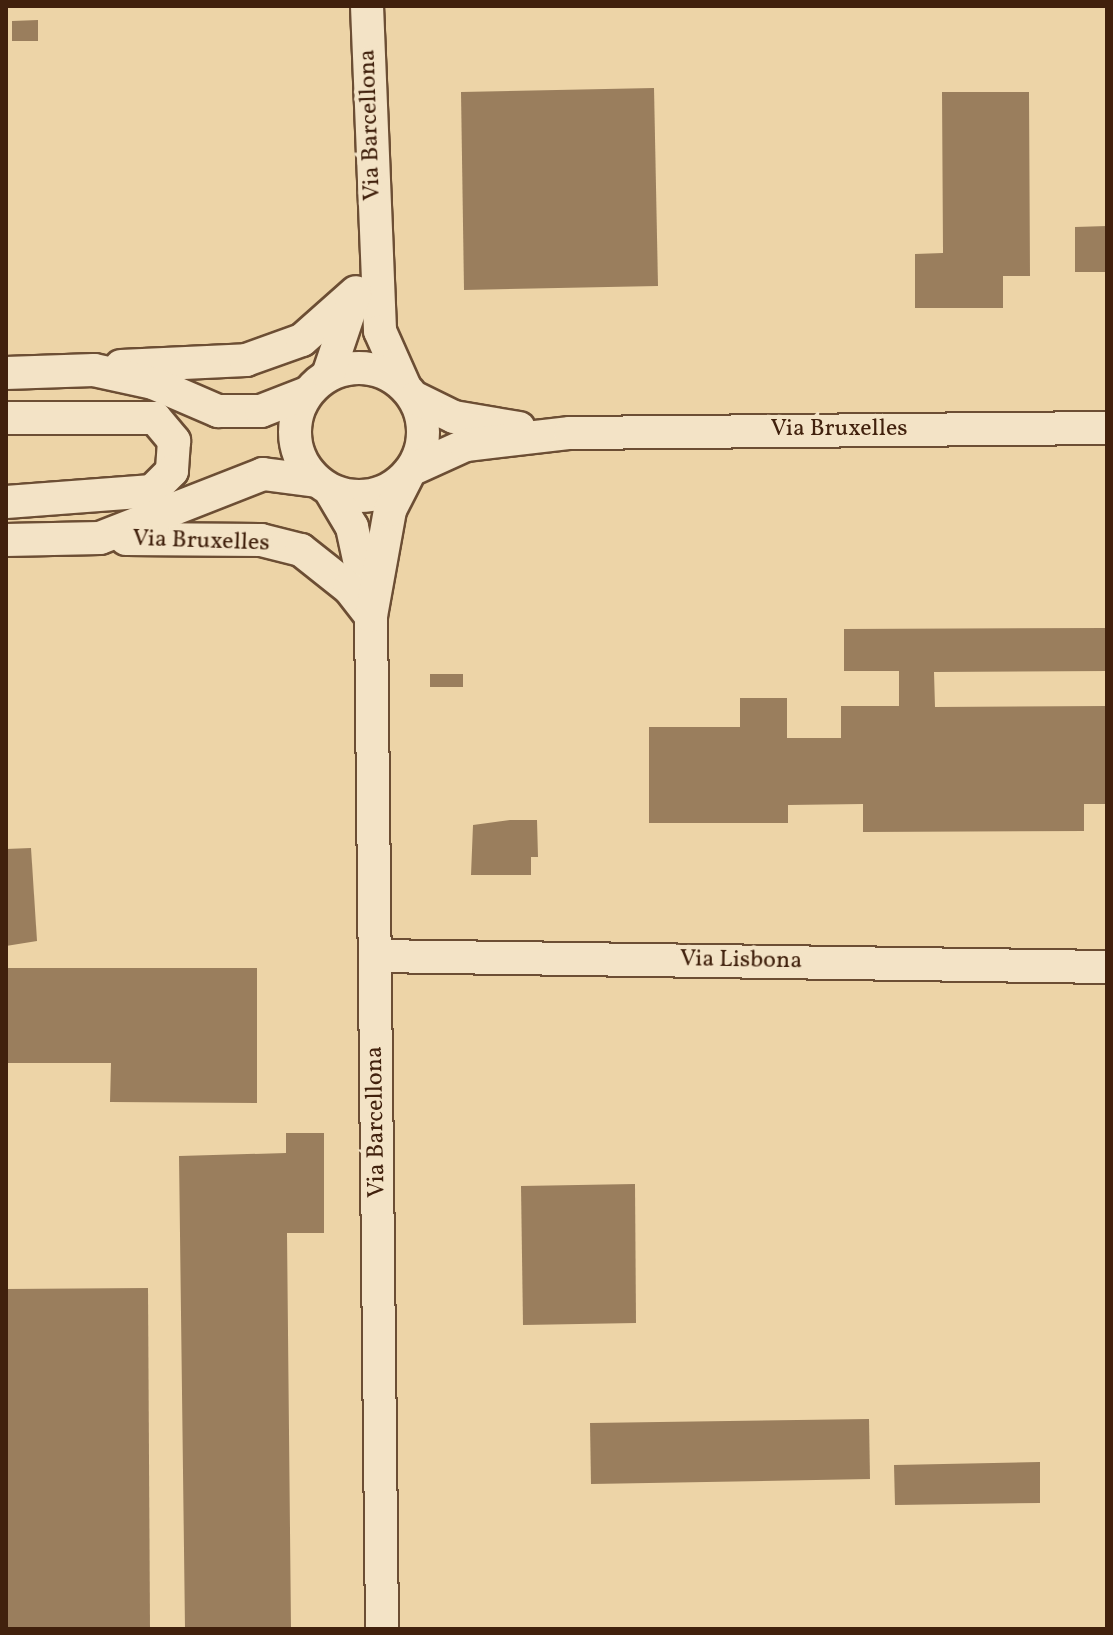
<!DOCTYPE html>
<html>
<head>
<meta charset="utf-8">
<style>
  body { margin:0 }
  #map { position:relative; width:1113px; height:1635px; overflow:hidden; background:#edd4a7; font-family:Vollkorn,serif }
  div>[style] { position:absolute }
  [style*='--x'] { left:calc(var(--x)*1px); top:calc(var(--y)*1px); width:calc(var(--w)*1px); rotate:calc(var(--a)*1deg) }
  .building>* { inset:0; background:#9a7e5d }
  .roads { filter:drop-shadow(2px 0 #6c4e34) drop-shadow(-2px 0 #6c4e34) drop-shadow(0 2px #6c4e34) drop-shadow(0 -2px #6c4e34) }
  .minor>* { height:32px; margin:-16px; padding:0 16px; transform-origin:16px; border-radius:16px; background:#f3e3c6 }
  .minor>.ring { margin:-16px; padding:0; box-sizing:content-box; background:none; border:32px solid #f3e3c6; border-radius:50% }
  span { translate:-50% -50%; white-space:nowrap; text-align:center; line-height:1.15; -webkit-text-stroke:8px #f3e3c6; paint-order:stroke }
  .street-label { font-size:24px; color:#41210d }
  .frame { position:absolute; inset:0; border:8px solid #41210d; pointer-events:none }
</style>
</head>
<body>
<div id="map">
  <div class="building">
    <div style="clip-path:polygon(38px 20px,38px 41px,12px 41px,12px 21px)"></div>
    <div style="clip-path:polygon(654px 88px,658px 286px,464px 290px,461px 92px)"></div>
    <div style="clip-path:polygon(942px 92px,1029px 92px,1030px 276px,1003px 276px,1003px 308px,915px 308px,915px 254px,943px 253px)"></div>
    <div style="clip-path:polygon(1107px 226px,1107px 272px,1075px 272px,1075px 227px)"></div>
    <div style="clip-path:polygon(1107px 628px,1107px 671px,934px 672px,935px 707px,1107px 706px,1107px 804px,1084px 804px,1084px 831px,863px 832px,863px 804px,788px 805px,788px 823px,649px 823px,649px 727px,740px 727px,740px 698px,787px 698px,787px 738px,841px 738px,841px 706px,899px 706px,899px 671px,844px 671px,844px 629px)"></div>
    <div style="clip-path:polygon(430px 674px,463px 674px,463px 687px,430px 687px)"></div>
    <div style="clip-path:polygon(510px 820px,537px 820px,538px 857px,531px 857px,531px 875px,471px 875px,473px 825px)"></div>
    <div style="clip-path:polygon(31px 848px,37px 941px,6px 946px,6px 849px)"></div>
    <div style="clip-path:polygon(6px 968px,257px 968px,257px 1103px,110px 1102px,111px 1063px,6px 1063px)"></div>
    <div style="clip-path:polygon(286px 1133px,324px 1133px,324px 1233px,287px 1233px,291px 1629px,185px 1629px,179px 1156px,286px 1153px)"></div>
    <div style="clip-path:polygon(635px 1184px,636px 1323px,523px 1325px,521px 1186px)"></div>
    <div style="clip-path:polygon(148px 1288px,150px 1629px,6px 1629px,6px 1289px)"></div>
    <div style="clip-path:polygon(869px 1419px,870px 1479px,591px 1484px,590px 1423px)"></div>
    <div style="clip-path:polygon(1040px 1462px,1040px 1503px,895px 1505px,894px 1465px)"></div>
  </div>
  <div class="roads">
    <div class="minor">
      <div style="--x:367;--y:6;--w:325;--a:87.7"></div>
      <div style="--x:380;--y:331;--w:59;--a:66"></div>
      <div style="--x:121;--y:366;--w:125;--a:-2.7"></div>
      <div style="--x:246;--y:360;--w:59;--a:-19.7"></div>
      <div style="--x:302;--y:340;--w:72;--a:-41.6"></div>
      <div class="ring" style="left:295px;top:368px;width:96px;height:96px"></div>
      <div style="--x:6;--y:373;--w:88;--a:-2"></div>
      <div style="--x:94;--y:370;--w:60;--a:12.4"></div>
      <div style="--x:153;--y:383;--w:71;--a:23.3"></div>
      <div style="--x:218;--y:411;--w:43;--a:0"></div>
      <div style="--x:261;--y:411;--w:49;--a:-21.4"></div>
      <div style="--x:328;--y:375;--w:84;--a:-71.4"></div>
      <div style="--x:415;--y:398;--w:43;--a:26"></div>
      <div style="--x:454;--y:417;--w:66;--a:9.6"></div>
      <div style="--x:6;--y:418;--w:149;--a:0"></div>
      <div style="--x:155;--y:418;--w:30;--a:50"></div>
      <div style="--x:174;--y:441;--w:30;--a:94"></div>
      <div style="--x:172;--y:471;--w:28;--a:135"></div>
      <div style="--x:152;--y:491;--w:146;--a:175.7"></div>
      <div style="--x:413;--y:469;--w:58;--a:-24.4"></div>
      <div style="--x:466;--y:445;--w:105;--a:-6.6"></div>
      <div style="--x:570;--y:433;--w:537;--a:-0.53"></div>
      <div style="--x:330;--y:490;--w:43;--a:59.3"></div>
      <div style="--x:352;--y:527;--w:76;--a:77.8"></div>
      <div style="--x:126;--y:539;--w:135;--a:0.4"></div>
      <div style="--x:261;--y:540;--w:41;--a:14"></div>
      <div style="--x:301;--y:550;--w:61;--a:38.4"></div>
      <div style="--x:349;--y:588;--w:36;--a:52"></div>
      <div style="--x:6;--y:540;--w:94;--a:-1.2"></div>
      <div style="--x:100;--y:538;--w:175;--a:-21.4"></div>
      <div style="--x:263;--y:474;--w:54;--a:7.4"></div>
      <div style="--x:375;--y:956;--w:732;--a:0.86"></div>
      <div style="--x:382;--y:1629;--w:1013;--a:-90.62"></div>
      <div style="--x:371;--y:616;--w:108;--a:-79.8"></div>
      <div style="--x:390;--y:510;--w:38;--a:-63"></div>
    </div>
  </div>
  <div class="street-label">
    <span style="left:371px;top:125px;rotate:-92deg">Via Barcellona</span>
    <span style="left:839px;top:430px">Via Bruxelles</span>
    <span style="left:201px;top:542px;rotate:2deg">Via Bruxelles</span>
    <span style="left:741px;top:961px;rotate:1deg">Via Lisbona</span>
    <span style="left:377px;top:1122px;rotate:-91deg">Via Barcellona</span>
  </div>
  <div class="frame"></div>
</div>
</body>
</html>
